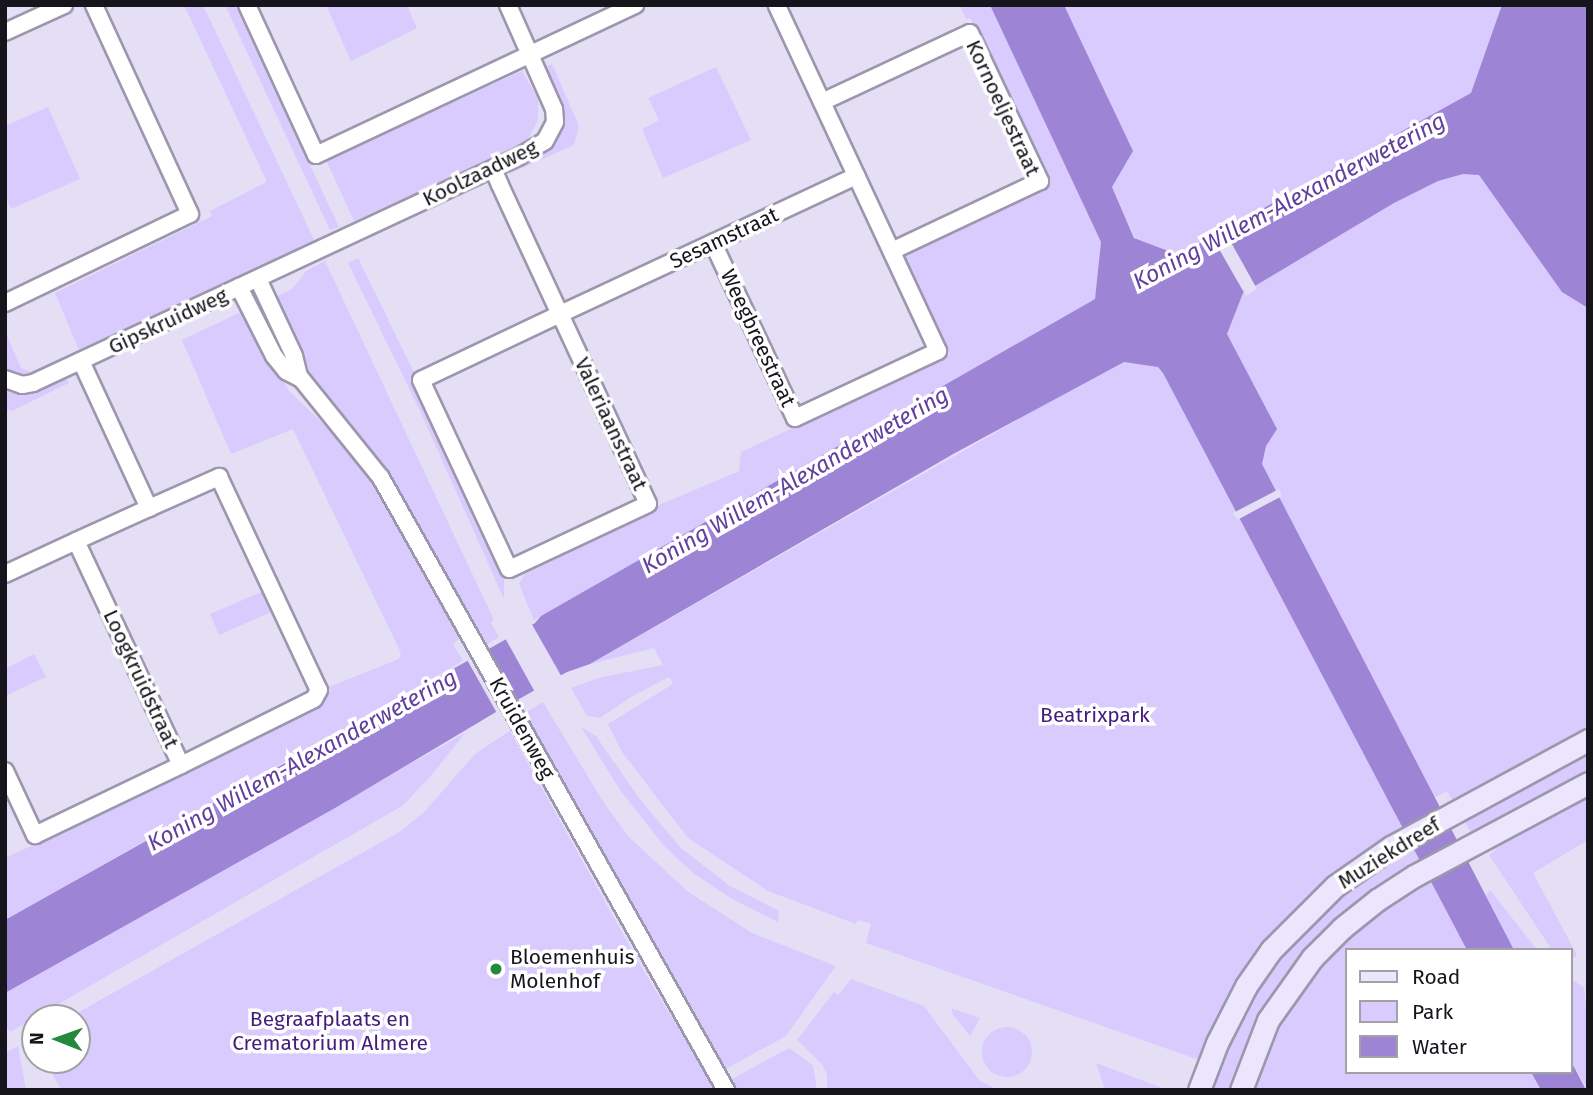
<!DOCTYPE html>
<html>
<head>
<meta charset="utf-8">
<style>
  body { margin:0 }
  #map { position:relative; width:1593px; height:1095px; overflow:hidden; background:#e5dff6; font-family:"Fira Sans",sans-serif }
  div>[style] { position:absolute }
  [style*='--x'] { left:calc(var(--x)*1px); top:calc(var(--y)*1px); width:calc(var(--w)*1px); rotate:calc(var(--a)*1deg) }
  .green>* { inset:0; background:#d9cbfd }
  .round { border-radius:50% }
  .water>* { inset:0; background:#9d84d5 }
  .pier>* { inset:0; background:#e5dff6 }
  .roads { filter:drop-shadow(2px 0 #9c97ac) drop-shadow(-2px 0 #9c97ac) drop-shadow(0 2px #9c97ac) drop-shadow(0 -2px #9c97ac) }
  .minor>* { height:16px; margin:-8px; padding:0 8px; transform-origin:8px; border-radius:8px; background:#fff }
  .secondary>* { height:21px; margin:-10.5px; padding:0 10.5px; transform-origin:10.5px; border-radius:10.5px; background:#ece5fe }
  .dots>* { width:19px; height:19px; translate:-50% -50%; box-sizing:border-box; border:4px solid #fff; border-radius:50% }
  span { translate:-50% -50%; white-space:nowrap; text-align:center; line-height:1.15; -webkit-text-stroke:7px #fff; paint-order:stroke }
  .street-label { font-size:21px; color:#17151c }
  .park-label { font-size:21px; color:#451c7b }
  .poi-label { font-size:21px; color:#17151c }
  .left { translate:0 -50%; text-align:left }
  .water-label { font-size:23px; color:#623e9e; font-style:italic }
  .frame { position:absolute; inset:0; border:7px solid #17151c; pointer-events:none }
  .legend { position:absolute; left:1345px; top:948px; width:228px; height:126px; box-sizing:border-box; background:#fff; border:2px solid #a2a1a4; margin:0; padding:9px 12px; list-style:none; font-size:21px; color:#17151c }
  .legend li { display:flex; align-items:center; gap:14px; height:35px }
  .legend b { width:35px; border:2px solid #a2a1a4 }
  .north { position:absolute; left:21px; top:1004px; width:70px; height:70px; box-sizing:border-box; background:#fff; border:2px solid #a2a1a4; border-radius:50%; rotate:271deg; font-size:19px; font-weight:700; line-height:28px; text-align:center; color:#17151c }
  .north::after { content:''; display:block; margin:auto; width:24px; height:32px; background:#25893d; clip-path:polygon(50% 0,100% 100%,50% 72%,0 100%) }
</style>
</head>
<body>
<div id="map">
  <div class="green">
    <div style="clip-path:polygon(184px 5px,203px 5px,316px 244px,28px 376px,16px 375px,5px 369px,5px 331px,21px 368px,30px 372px,79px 350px,55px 293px,212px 216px,210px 211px,267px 182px)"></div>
    <div style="clip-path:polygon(225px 5px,235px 5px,339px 227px,330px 230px)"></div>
    <div style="clip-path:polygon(326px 5px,407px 5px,417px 28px,351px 61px)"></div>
    <div style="clip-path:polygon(959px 5px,990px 5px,1011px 45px,1101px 242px,1095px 299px,534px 620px,519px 584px,525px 574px,645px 511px,739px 471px,741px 452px,950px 355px,901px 254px,1047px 182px,970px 18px,966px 19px)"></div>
    <div style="clip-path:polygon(1064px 5px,1588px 5px,1588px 734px,1455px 805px,1447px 791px,1397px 817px,1406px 835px,1315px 898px,1205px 1062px,866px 943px,871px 924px,858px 920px,856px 924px,768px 891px,688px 838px,622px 752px,608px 724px,673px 684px,669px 677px,631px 697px,600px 718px,587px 716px,571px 688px,598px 678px,663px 665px,654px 648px,590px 664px,1112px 366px,1123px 362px,1140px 363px,1199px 246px,1179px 255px,1135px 238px,1112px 187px,1112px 106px)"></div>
    <div style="clip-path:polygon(552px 64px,579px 126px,574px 145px,511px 173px,510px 167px,556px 135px,544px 68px)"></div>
    <div style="clip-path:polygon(716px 67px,751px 140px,663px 178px,642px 129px,659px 120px,648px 98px)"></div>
    <div style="clip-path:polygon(522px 71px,538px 99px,538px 120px,525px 145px,354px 221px,326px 160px)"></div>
    <div style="clip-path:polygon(48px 107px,80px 179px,11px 209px,5px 195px,5px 126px)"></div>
    <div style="clip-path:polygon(358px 258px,427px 399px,422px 404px,504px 571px,504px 599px,421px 413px,348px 263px)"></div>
    <div style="clip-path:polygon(325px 261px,494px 620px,491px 623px,499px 637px,487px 644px,479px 629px,474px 631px,392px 478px,347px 420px,312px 382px,273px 299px,293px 288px,306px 271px)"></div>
    <div style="clip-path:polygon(241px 312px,290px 392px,336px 436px,377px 490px,460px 638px,453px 644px,463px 661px,5px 920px,5px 858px,180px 777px,188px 769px,322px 706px,329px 687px,399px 659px,401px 653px,293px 429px,231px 454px,182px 340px)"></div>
    <div style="clip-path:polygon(66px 377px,69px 383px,12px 411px,5px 409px,5px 392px,28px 394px)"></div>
    <div style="clip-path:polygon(266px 590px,276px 610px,219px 635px,210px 614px)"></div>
    <div style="clip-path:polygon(34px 654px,46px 677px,5px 696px,5px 669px)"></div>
    <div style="clip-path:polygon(543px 702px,604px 803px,628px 836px,687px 891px,752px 933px,836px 966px,786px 1036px,724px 1070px,528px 722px,525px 713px)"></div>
    <div style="clip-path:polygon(581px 727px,596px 736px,639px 798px,681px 848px,730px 886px,779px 911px,778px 922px,732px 899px,693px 873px,664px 846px,620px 790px)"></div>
    <div style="clip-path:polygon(510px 731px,642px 968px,716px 1090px,61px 1090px,45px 1060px,77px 1060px,77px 1018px,68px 1018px,401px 831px,424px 812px,476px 753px)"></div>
    <div style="clip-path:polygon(465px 733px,430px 777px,402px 806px,10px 1032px,5px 1024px,5px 993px)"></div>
    <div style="clip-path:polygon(1588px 747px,1588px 777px,1473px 837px,1461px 815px)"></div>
    <div style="clip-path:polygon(1588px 789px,1588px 840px,1533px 873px,1577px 955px,1570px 960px,1570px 950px,1552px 950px,1489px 855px,1500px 846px,1497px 837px)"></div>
    <div style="clip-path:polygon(1412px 843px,1424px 865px,1337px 926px,1234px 1090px,1205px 1090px,1235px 1011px,1312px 912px)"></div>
    <div style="clip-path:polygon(1431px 879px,1468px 950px,1346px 950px,1346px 1072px,1532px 1072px,1541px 1090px,1250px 1090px,1262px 1049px,1316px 965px,1381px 904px)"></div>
    <div style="clip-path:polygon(1490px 890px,1534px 946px,1538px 950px,1514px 950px,1486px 895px)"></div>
    <div style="clip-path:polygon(1570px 978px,1584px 988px,1588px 1025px,1588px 1090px,1570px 1059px)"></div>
    <div style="clip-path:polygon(851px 979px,924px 1006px,979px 1080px,998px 1090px,827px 1090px,827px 1075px,822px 1064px,797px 1040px,834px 992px,838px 995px)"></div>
    <div style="clip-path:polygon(951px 1008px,980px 1018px,970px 1036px,953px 1015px)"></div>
    <div class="round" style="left:982px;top:1027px;width:50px;height:50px"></div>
    <div style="clip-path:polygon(18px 1046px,26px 1090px,5px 1090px,5px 1053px)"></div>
    <div style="clip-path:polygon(789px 1048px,813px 1065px,817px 1090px,736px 1090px,730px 1080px)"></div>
    <div style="clip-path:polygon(1096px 1063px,1168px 1090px,1105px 1090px)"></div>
  </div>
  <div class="water">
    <div style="clip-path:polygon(990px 5px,1064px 5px,1133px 151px,1112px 187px,1134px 238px,1179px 255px,1471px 93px,1502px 5px,1588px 5px,1588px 308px,1562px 292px,1479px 175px,1463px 174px,1438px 181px,1394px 203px,1243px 293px,1227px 334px,1277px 429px,1266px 446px,1262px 464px,1514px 950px,1467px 950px,1163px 373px,1158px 367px,1124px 362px,955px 453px,590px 664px,567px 672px,496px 712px,335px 808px,5px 993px,5px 920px,535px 623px,541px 616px,1095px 299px,1101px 242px)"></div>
    <div style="clip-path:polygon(1570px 1059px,1586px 1090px,1541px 1090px,1531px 1072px,1570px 1072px)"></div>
  </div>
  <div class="pier">
    <div style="clip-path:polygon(1223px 228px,1257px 289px,1246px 296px,1211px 235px)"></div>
    <div style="clip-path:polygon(1279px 489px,1282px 496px,1237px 520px,1233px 513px)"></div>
    <div style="clip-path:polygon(530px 621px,563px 679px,536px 694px,504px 636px)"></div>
    <div style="clip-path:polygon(486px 646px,518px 704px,498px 715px,466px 658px)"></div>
  </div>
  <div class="roads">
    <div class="minor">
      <div style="--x:247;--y:5;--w:165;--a:65.3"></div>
      <div style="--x:316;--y:155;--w:353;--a:-25.2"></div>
      <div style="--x:5;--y:32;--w:65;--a:-24.6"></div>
      <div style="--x:822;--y:102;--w:163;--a:-25"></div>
      <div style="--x:970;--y:33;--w:164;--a:64.7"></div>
      <div style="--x:1040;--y:181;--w:164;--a:154.7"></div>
      <div style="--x:493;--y:169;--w:17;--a:66"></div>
      <div style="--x:500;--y:185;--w:142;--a:65.1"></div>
      <div style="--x:560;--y:314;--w:209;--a:65.1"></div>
      <div style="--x:648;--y:504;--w:153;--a:154.9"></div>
      <div style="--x:509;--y:569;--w:208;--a:-115"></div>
      <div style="--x:421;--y:380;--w:154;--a:-25.4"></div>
      <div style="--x:560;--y:314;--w:327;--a:-25"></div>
      <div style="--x:713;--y:243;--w:193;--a:64.9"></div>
      <div style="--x:795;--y:418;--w:158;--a:-25.1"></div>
      <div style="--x:938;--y:351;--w:382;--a:-115"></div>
      <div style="--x:258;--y:279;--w:85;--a:64.9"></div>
      <div style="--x:294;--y:356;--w:21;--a:76"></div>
      <div style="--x:299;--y:376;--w:131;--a:51.2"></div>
      <div style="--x:381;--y:478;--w:703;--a:60.59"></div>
      <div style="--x:239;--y:287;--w:77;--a:63.1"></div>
      <div style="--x:274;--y:356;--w:19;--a:51"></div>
      <div style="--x:286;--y:371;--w:16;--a:27"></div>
      <div style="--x:5;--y:303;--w:205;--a:-25.7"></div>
      <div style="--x:190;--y:214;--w:230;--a:-114.7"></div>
      <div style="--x:81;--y:361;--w:162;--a:65.2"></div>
      <div style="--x:5;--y:379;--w:18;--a:19"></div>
      <div style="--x:22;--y:385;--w:11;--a:-10"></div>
      <div style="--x:33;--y:383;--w:537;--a:-24.99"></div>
      <div style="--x:520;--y:156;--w:29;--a:-31"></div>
      <div style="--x:545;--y:141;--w:21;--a:-62"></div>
      <div style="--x:555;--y:122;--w:13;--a:-94"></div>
      <div style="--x:554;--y:109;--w:114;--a:-113.9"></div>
      <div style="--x:5;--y:574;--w:78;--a:-24.9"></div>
      <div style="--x:76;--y:541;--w:80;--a:-24.3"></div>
      <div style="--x:149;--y:508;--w:77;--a:-23.9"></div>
      <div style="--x:219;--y:477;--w:235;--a:64.9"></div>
      <div style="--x:319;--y:690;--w:10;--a:119"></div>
      <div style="--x:314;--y:699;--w:148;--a:153.6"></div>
      <div style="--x:181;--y:765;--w:247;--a:-115.1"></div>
      <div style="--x:5;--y:771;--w:71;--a:64.9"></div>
      <div style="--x:35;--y:835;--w:162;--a:-25.6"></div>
    </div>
    <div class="secondary">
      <div style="--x:1199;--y:1090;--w:50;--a:-69"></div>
      <div style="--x:1217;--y:1043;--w:64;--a:-63"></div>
      <div style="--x:1246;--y:986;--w:44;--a:-55.2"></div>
      <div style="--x:1271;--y:950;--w:91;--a:-45"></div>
      <div style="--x:1335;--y:886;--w:68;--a:-34.9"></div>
      <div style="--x:1391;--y:847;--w:224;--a:-28.5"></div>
      <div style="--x:1241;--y:1090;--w:75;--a:-68.9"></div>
      <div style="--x:1268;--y:1020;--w:76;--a:-54.6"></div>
      <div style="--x:1312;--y:958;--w:42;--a:-45"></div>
      <div style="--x:1342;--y:928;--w:45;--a:-38.7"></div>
      <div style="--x:1377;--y:900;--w:44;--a:-33"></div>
      <div style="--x:1414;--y:876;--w:197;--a:-28.1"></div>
    </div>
  </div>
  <div class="dots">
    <div style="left:496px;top:969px;background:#25893d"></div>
  </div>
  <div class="street-label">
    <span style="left:1003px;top:108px;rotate:65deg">Kornoeljestraat</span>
    <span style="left:480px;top:173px;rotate:-26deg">Koolzaadweg</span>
    <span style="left:724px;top:238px;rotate:-25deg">Sesamstraat</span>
    <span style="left:168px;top:321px;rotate:-25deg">Gipskruidweg</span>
    <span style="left:758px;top:338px;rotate:65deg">Weegbreestraat</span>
    <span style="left:611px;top:424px;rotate:65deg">Valeriaanstraat</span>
    <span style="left:141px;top:679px;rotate:65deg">Loogkruidstraat</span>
    <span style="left:522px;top:728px;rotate:61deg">Kruidenweg</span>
    <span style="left:1389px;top:853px;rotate:-32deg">Muziekdreef</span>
  </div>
  <div class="park-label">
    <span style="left:1095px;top:715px">Beatrixpark</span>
    <span style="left:330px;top:1031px">Begraafplaats en<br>Crematorium Almere</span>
  </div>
  <div class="poi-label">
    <span class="left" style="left:510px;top:969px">Bloemenhuis<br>Molenhof</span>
  </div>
  <div class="water-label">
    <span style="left:1289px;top:201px;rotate:-28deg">Koning Willem-Alexanderwetering</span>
    <span style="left:795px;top:480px;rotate:-30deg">Koning Willem-Alexanderwetering</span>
    <span style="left:302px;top:760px;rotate:-29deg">Koning Willem-Alexanderwetering</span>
  </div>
  <div class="frame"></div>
  <ul class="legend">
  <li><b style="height:9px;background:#ece5fe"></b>Road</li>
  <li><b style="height:19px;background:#d9cbfd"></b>Park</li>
  <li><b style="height:19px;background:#9d84d5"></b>Water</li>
  </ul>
  <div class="north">N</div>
</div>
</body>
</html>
